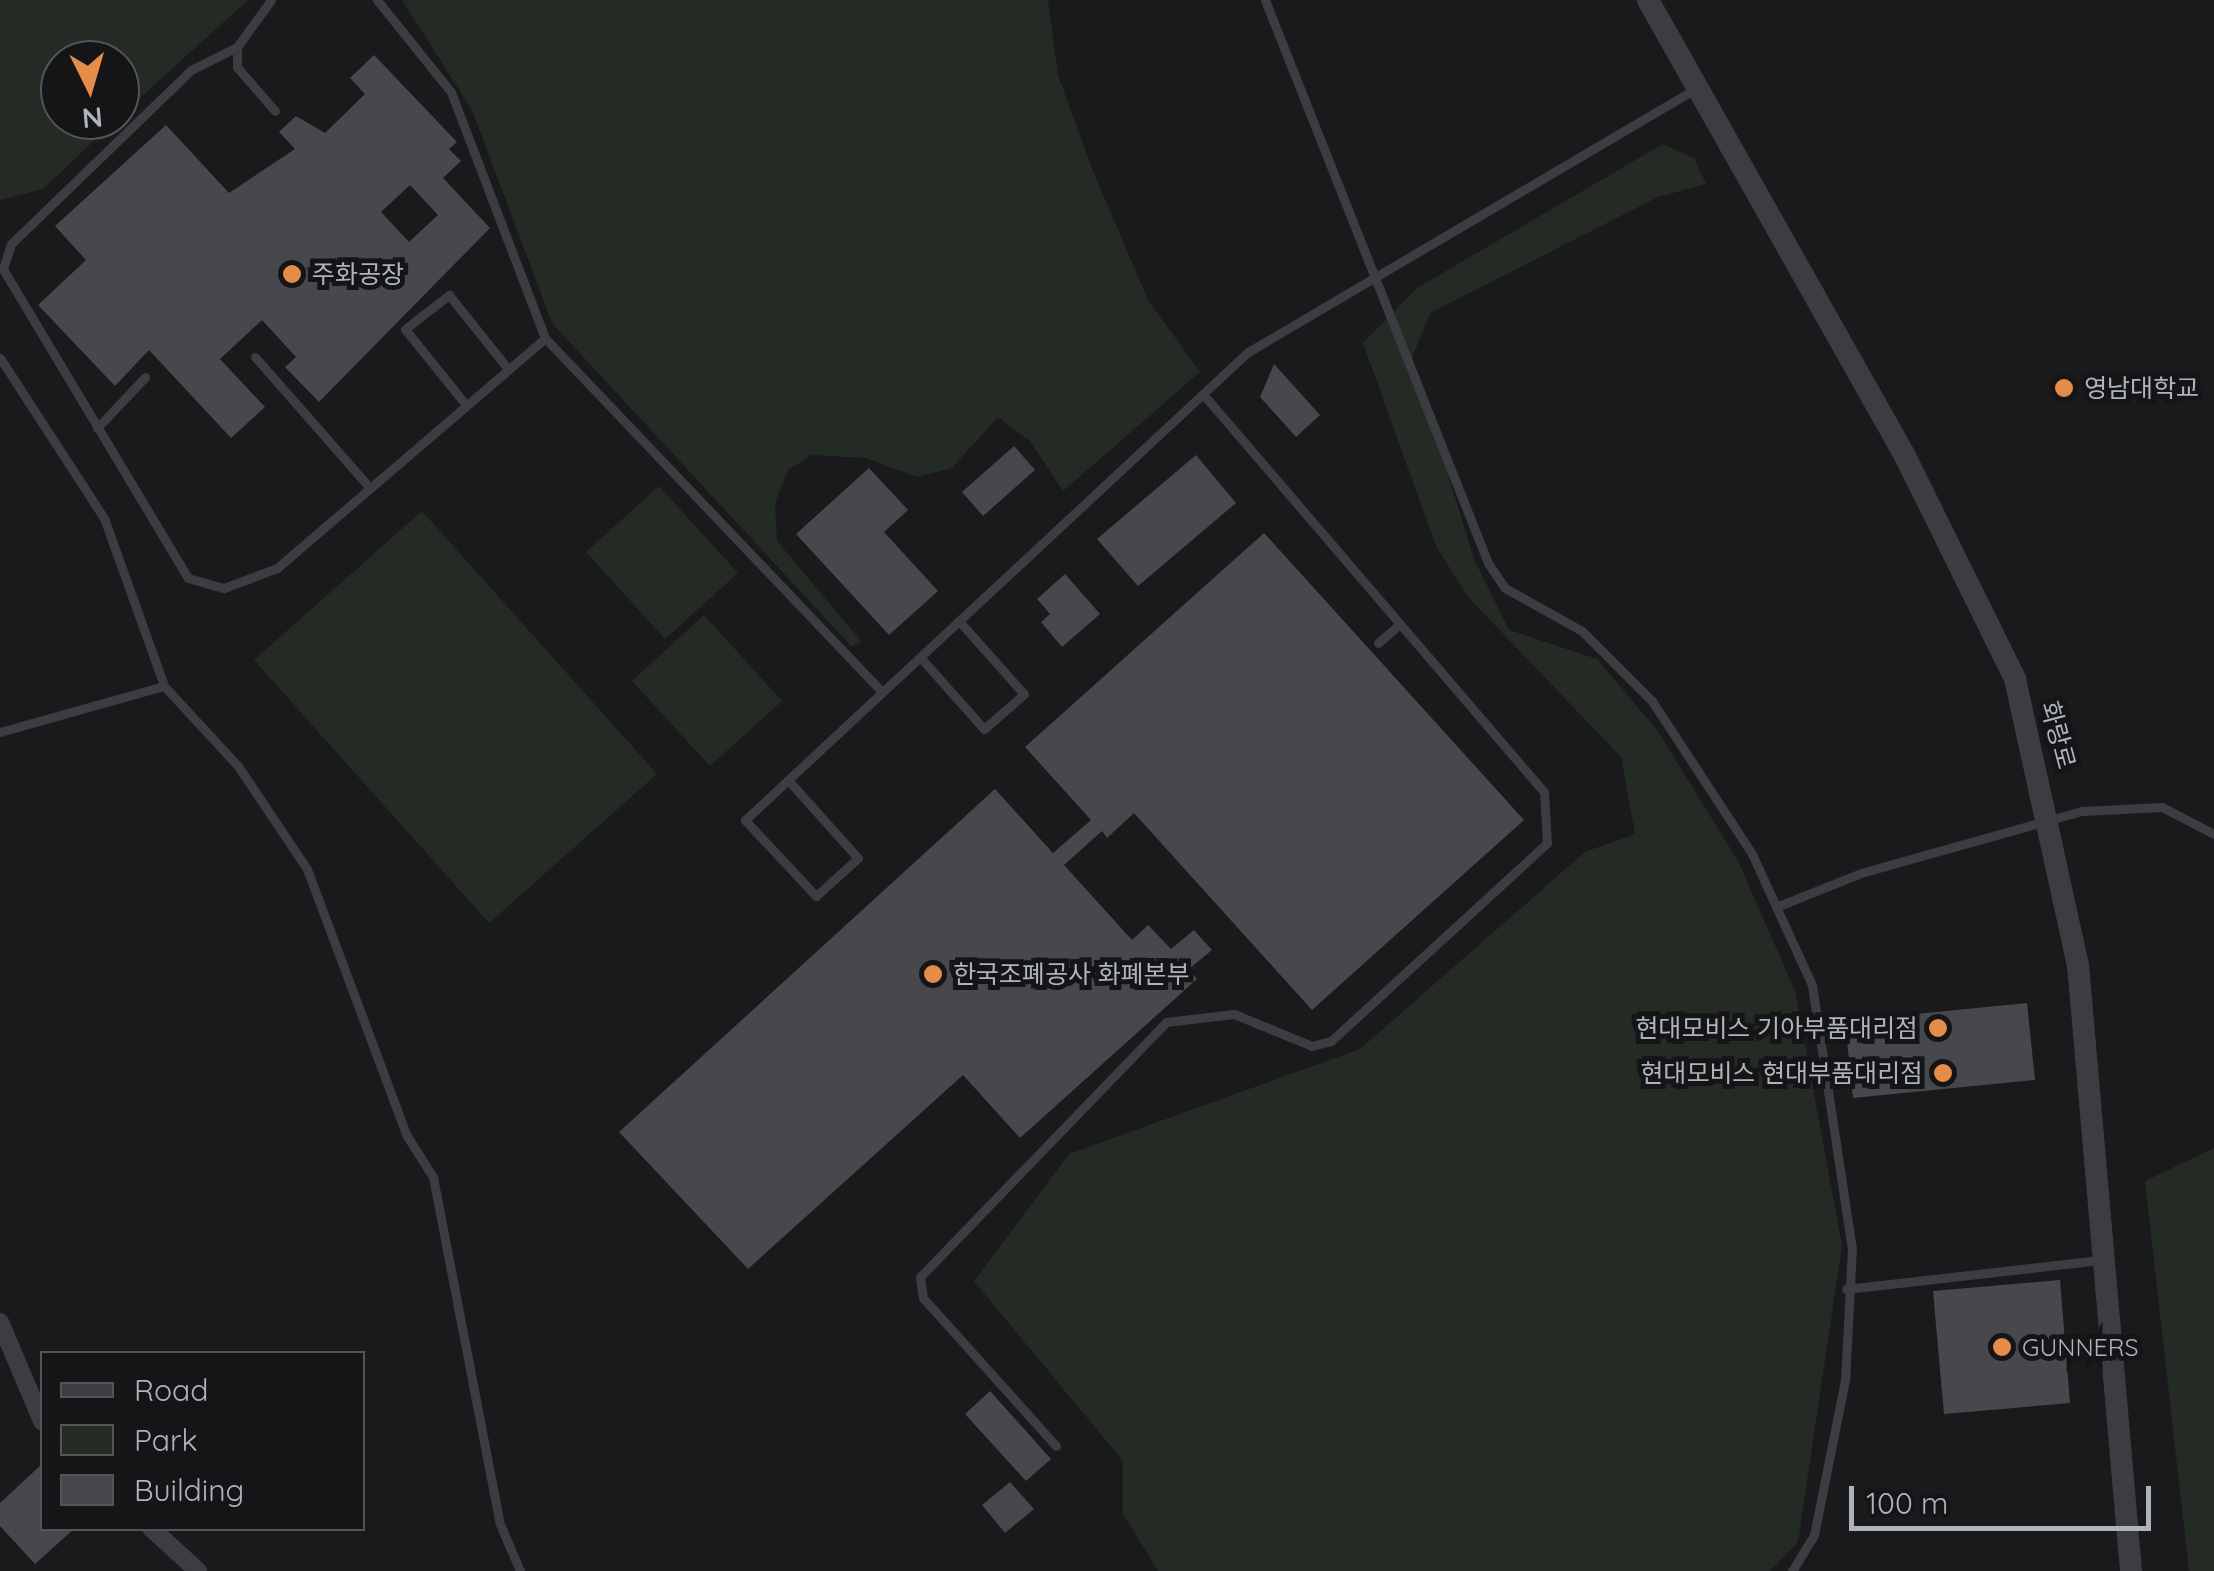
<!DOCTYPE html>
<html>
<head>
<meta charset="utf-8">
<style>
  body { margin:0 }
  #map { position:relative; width:2214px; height:1571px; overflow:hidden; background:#1a1a1c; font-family:Quicksand,"Noto Sans KR",sans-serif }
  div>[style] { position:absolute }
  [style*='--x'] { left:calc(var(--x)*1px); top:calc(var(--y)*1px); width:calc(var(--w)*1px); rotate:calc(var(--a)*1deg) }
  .green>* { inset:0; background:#242b24 }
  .building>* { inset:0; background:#47484b }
  .service>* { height:9px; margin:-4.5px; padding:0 4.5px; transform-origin:4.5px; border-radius:4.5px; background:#3b3d40 }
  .minor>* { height:18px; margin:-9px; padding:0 9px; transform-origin:9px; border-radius:9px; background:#3b3d40 }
  .tertiary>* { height:22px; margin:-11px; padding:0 11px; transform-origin:11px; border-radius:11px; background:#3b3d40 }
  .dots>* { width:28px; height:28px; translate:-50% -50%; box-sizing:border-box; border:5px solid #151517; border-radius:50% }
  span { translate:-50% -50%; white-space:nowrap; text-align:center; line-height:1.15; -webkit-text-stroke:10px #151517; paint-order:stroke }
  .poi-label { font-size:25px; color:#adb4ba }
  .left { translate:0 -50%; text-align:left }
  .right { translate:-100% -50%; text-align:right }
  .street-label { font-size:25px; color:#adb4ba }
  .legend { position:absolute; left:40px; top:1351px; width:325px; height:180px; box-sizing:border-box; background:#151517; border:2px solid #525558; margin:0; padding:12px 18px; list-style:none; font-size:30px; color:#adb4ba }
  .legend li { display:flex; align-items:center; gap:20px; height:50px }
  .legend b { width:50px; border:2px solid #525558 }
  .north { position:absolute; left:40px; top:40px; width:100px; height:100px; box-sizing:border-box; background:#151517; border:2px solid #525558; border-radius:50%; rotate:175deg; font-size:28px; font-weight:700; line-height:40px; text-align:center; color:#adb4ba }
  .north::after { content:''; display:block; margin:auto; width:35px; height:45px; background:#e58c48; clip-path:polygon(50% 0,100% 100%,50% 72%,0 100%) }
  .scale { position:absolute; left:1849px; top:1486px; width:302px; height:45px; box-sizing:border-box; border:5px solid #adb4ba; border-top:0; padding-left:12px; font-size:30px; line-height:35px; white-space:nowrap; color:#adb4ba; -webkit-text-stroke:8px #151517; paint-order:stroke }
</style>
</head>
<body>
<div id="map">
  <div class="green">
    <div style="clip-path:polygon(0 0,248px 0,120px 116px,120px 60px,60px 60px,60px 120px,116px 120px,43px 189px,0 200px)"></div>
    <div style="clip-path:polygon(402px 0,1048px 0,1058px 75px,1091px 166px,1148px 300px,1200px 372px,1063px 491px,1030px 441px,998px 417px,952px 468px,917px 477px,866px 458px,812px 455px,788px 470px,775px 503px,777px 541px,862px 642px,851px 646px,552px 323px,472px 110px)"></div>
    <div style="clip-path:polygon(1663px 144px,1694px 158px,1706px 184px,1658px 197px,1430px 313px,1412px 358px,1474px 559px,1509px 630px,1597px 659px,1657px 730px,1738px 861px,1795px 991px,1842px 1245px,1798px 1542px,1770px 1571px,1158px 1571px,1123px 1514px,1123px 1461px,974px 1281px,1069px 1154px,1360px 1049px,1585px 852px,1635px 834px,1621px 757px,1467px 596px,1436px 546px,1363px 343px,1417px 288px)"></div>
    <div style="clip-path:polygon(659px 486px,738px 573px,665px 639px,586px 552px)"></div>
    <div style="clip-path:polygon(422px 511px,657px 774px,489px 923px,254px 660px)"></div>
    <div style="clip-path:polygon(704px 615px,782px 701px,710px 766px,632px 681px)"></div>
    <div style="clip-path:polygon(2214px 1148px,2214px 1571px,2189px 1571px,2145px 1181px)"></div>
  </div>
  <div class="building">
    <div style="clip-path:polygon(evenodd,374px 55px,457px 142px,449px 149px,461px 161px,443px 178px,490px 228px,319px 402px,285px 367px,296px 357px,262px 320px,220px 359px,265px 407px,231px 438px,149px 350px,115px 386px,38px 305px,86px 260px,55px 226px,166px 125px,229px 193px,295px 149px,279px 132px,296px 116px,325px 133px,365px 94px,350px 78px,374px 55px,410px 185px,438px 215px,409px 242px,381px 212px,410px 185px)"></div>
    <div style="clip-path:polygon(1274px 364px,1320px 415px,1296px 437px,1260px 397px)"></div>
    <div style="clip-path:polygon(1014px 446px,1035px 470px,983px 516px,962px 492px)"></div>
    <div style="clip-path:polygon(1196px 455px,1236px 503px,1138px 586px,1097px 539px)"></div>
    <div style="clip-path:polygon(869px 468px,908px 510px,884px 532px,938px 591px,889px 635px,796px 534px)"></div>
    <div style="clip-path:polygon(1264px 533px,1524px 820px,1312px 1010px,1134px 813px,1107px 838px,1102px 831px,1064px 865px,1132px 940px,1148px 925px,1171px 949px,1194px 930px,1212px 950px,1189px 969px,1197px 979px,1020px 1138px,963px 1075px,748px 1269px,619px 1132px,995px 789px,1053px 853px,1091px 820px,1025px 747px)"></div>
    <div style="clip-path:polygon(1065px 574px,1100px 614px,1062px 647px,1041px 622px,1050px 614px,1037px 599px)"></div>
    <div style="clip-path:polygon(2027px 1003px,2035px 1080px,1853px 1098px,1845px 1021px)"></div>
    <div style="clip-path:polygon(2060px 1280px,2070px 1403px,1944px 1414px,1933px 1291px)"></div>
    <div style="clip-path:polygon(990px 1391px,1051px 1459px,1026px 1481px,965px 1414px)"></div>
    <div style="clip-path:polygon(42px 1464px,42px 1528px,75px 1528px,35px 1564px,0 1526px,0 1503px)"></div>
    <div style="clip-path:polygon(1010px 1482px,1034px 1509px,1005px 1533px,982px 1505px)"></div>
  </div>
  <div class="service">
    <div style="--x:271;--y:0;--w:58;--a:125.9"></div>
    <div style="--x:237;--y:47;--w:20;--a:90"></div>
    <div style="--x:237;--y:67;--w:58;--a:49.2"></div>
    <div style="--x:377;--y:0;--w:118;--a:51.2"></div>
    <div style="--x:451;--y:92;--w:263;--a:69.1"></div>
    <div style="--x:545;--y:338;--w:489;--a:46.4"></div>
    <div style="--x:1265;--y:0;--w:606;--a:68.39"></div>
    <div style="--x:1488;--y:563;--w:30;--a:56"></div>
    <div style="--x:1505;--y:588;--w:88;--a:29.2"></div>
    <div style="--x:1582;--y:631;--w:99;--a:45"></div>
    <div style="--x:1652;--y:701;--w:183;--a:56.8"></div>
    <div style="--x:1752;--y:854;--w:144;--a:65.4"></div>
    <div style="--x:1812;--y:985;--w:266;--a:81.4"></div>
    <div style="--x:1852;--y:1248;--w:132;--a:93"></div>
    <div style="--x:1845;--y:1380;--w:158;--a:101.3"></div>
    <div style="--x:1814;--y:1535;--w:42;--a:121.4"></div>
    <div style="--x:237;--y:47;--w:51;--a:153.4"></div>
    <div style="--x:191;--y:70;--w:250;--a:136"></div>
    <div style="--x:11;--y:244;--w:26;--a:108"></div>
    <div style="--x:3;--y:269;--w:360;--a:59.1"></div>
    <div style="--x:188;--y:578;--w:37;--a:16"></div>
    <div style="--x:224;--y:588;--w:57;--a:-20.7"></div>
    <div style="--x:277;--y:568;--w:353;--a:-40.6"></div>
    <div style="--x:255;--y:357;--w:174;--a:48.7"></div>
    <div style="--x:0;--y:358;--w:191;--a:57"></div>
    <div style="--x:104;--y:518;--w:178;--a:70.3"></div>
    <div style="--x:164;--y:686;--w:109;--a:47.2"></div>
    <div style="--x:238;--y:766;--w:124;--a:56.2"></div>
    <div style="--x:307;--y:869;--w:285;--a:69.5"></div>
    <div style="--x:407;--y:1136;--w:49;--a:57.6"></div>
    <div style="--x:433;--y:1177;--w:353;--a:79.1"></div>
    <div style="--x:500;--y:1524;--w:51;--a:66.9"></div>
    <div style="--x:466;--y:405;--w:97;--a:-128.8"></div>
    <div style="--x:405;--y:329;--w:56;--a:-37.7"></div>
    <div style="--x:449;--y:295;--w:95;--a:51.4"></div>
    <div style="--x:97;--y:428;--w:70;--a:-46.7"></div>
    <div style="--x:1378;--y:643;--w:29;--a:-41"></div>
    <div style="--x:920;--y:657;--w:96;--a:48.4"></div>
    <div style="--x:984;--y:729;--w:53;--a:-41.2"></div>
    <div style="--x:1024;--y:694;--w:98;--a:-131.7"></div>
    <div style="--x:0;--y:732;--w:170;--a:-15.7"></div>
    <div style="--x:788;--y:780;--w:105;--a:48.1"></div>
    <div style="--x:858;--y:858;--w:57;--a:137.9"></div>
    <div style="--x:816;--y:896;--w:104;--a:-133.1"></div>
    <div style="--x:745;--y:820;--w:687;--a:-42.94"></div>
    <div style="--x:1248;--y:352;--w:519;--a:-30.47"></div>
    <div style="--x:1776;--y:907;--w:92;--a:-21.8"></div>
    <div style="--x:1861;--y:873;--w:230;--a:-15.7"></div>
    <div style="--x:2082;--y:811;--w:80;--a:-2.9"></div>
    <div style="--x:2162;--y:807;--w:59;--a:27.4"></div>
    <div style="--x:1846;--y:1289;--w:258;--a:-6.5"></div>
    <div style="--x:1056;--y:1446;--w:199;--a:-131.9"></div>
    <div style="--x:923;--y:1298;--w:21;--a:-98"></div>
    <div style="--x:920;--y:1277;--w:354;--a:-46"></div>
    <div style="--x:1166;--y:1022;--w:68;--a:-6.7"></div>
    <div style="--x:1234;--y:1014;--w:84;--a:22.3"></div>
    <div style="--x:1312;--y:1046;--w:20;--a:-15"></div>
    <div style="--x:1331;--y:1041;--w:293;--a:-42.5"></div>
    <div style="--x:1547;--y:843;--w:51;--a:-93.4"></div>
    <div style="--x:1544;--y:792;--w:524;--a:-130.59"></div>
  </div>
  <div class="minor">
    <div style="--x:0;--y:1322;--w:108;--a:67"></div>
    <div style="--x:151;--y:1528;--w:64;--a:42.5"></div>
  </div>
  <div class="tertiary">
    <div style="--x:1648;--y:0;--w:523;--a:60.59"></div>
    <div style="--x:1905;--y:456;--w:249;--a:63.7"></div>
    <div style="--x:2015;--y:679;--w:293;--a:77.6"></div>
    <div style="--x:2078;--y:965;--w:608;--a:85"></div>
  </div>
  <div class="dots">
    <div style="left:292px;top:274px;background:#e58c48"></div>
    <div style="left:2064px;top:388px;background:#e58c48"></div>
    <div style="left:933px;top:974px;background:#e58c48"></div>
    <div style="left:1938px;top:1028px;background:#e58c48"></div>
    <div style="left:1943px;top:1073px;background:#e58c48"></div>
    <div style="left:2002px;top:1347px;background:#e58c48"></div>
  </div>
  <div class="poi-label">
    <span class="left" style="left:312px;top:274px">주화공장</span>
    <span class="left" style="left:2084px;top:388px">영남대학교</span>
    <span class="left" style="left:953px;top:974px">한국조폐공사 화폐본부</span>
    <span class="right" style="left:1918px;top:1028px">현대모비스 기아부품대리점</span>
    <span class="right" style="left:1923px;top:1073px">현대모비스 현대부품대리점</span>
    <span class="left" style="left:2022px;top:1347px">GUNNERS</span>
  </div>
  <div class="street-label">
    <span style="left:2058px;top:735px;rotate:75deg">화랑로</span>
  </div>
  <ul class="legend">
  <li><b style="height:12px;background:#3b3d40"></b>Road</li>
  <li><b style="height:28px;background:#242b24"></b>Park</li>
  <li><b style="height:28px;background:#47484b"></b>Building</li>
  </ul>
  <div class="north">N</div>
  <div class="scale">100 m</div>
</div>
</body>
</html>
